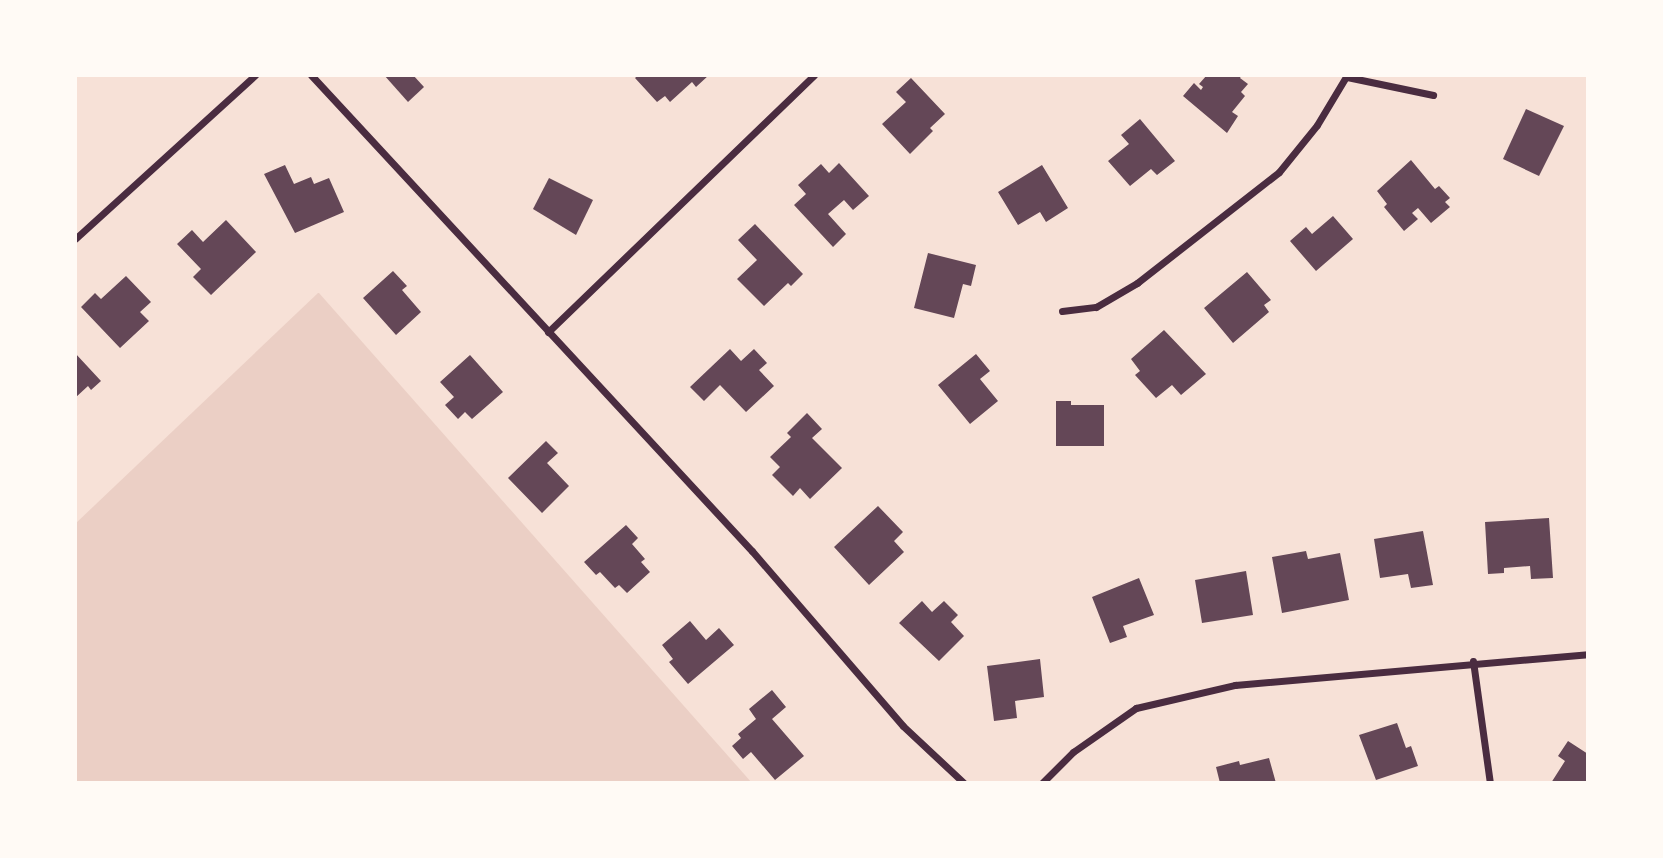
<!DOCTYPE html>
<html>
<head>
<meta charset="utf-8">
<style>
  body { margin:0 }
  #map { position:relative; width:1663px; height:858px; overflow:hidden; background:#f7e1d7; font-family:"IBM Plex Sans",sans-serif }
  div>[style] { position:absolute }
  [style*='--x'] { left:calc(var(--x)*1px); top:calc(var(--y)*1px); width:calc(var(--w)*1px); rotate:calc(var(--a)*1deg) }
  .green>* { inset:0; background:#ebcfc5 }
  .building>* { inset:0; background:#644757 }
  .minor>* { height:7px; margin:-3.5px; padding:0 3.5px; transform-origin:3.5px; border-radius:3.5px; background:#4a2c40 }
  span { translate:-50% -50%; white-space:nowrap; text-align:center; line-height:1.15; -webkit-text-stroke:7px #fffaf5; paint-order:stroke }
  .frame { position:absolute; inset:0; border:77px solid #fffaf5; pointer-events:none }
</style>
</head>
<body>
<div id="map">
  <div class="green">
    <div style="clip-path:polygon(318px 293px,319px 293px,752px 783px,75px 783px,75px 524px)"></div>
  </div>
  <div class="building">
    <div style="clip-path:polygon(384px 75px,413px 75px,424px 87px,408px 102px)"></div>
    <div style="clip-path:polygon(638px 75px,709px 75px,696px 87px,692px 82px,670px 102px,665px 96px,657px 102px,635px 78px)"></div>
    <div style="clip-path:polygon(1207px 75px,1242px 75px,1240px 78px,1248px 84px,1241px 92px,1245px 96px,1232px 112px,1238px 116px,1227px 133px,1183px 96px,1194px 83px,1201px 90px,1203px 87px,1199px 84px)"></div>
    <div style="clip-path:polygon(911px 78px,945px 114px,930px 128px,933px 131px,910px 154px,882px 124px,906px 102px,896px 92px)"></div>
    <div style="clip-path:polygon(1526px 109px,1564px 126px,1539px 176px,1503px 159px)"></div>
    <div style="clip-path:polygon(1140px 119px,1175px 161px,1157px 175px,1151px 169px,1130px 186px,1108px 161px,1129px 144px,1121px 135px)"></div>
    <div style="clip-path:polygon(1411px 160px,1435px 189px,1439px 186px,1450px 198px,1445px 202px,1450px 207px,1431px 223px,1418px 208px,1412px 213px,1418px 219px,1404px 231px,1384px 207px,1387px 204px,1377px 191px)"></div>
    <div style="clip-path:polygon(839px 163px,869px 196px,853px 210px,844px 200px,828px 214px,846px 234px,833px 247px,794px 205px,806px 194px,798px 185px,821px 164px,829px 173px)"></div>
    <div style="clip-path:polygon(285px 165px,294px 184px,311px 177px,314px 184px,329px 178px,344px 212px,295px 233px,264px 174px)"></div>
    <div style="clip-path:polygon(1042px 165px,1068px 208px,1046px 222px,1040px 212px,1018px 225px,998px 192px)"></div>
    <div style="clip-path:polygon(549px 178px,593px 200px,576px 235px,533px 209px)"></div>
    <div style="clip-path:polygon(1333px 216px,1353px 239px,1316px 271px,1290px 241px,1306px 227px,1312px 234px)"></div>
    <div style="clip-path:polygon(226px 220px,256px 252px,211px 295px,193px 277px,201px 269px,177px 244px,192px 230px,203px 242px)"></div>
    <div style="clip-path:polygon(755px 224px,803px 274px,791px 286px,788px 283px,764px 306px,737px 279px,757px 260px,738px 240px)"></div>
    <div style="clip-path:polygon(928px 253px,976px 265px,971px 286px,963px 284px,954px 318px,914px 308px)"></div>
    <div style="clip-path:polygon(393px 271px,407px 286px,402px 290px,421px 312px,396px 335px,363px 298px)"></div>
    <div style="clip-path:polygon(1247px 272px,1271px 300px,1264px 305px,1269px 312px,1233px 343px,1204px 308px)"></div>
    <div style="clip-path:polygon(126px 276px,151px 302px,140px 312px,149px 321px,120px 348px,81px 307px,95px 293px,101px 299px)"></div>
    <div style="clip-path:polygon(1164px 330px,1206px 374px,1181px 395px,1172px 385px,1156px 398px,1135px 375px,1140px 371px,1131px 359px)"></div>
    <div style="clip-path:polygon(730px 349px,741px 361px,754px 349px,767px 363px,759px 370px,774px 386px,746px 412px,720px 385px,704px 401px,690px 387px)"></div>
    <div style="clip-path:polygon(75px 353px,101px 381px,91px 390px,88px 386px,75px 398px)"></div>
    <div style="clip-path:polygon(976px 354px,990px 371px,980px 379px,998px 401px,970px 424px,938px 385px)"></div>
    <div style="clip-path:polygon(470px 355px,503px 392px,472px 419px,465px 412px,458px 419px,445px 405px,454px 397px,440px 382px)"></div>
    <div style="clip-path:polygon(1056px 401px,1071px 401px,1071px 405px,1104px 405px,1104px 446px,1056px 446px)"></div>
    <div style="clip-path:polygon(807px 413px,822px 429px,812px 438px,842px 468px,810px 499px,800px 488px,793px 496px,772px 475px,780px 467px,770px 457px,791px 437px,787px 433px)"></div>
    <div style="clip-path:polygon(546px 441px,558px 453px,547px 463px,569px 486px,542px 513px,508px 478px)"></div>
    <div style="clip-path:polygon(878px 506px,903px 532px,894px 541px,904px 552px,869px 585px,834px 547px)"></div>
    <div style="clip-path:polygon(1549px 518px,1553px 578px,1531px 579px,1530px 566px,1504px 568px,1504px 573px,1488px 574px,1485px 522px)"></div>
    <div style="clip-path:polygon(626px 525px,638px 538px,632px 544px,645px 559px,641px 562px,650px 572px,627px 593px,619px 585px,615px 588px,600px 572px,596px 575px,584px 562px)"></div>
    <div style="clip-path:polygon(1423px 531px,1433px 585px,1411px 588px,1408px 574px,1380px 578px,1374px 539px)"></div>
    <div style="clip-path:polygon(1306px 551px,1308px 559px,1340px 553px,1349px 600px,1282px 613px,1272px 557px)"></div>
    <div style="clip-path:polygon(1246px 571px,1253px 615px,1202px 623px,1195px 580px)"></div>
    <div style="clip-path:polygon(1139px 578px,1154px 615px,1123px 626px,1127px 637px,1110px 643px,1092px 597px)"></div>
    <div style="clip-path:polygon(922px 601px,932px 612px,944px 601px,958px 615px,951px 622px,964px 636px,939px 661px,899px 623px)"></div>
    <div style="clip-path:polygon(690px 621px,706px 640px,719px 628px,734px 645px,688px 684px,669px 662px,673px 659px,662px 645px)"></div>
    <div style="clip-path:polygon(1040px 659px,1044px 697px,1015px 701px,1017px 718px,994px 721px,987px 666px)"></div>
    <div style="clip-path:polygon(772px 690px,786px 707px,772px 719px,804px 756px,775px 780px,751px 752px,743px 759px,732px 746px,741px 738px,738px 734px,756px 719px,749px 709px)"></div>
    <div style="clip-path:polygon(1397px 723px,1406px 748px,1411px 746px,1418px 766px,1376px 780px,1359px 735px)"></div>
    <div style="clip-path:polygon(1568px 741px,1588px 754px,1588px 783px,1551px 783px,1565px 761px,1558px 756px)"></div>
    <div style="clip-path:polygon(1269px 758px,1276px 783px,1220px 783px,1216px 767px,1239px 761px,1240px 765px)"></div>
  </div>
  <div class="minor">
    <div style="--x:311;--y:75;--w:649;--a:47.19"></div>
    <div style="--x:752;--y:551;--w:231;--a:49.2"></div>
    <div style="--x:903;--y:726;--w:83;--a:43.1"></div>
    <div style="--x:1347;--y:77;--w:88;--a:11.8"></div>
    <div style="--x:75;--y:239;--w:244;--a:-42.3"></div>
    <div style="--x:1062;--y:311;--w:34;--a:-7"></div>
    <div style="--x:1096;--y:307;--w:48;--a:-30.3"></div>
    <div style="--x:1137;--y:283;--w:180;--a:-38"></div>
    <div style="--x:1279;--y:172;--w:60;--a:-51"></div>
    <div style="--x:1317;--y:125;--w:58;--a:-59"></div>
    <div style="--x:548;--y:332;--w:370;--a:-44"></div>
    <div style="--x:1473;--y:661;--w:123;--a:82.1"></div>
    <div style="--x:1042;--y:783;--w:44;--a:-45"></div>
    <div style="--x:1073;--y:752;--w:77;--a:-34.9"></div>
    <div style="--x:1136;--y:708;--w:102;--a:-13.1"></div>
    <div style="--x:1235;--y:685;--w:354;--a:-5"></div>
  </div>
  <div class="frame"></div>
</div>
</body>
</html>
